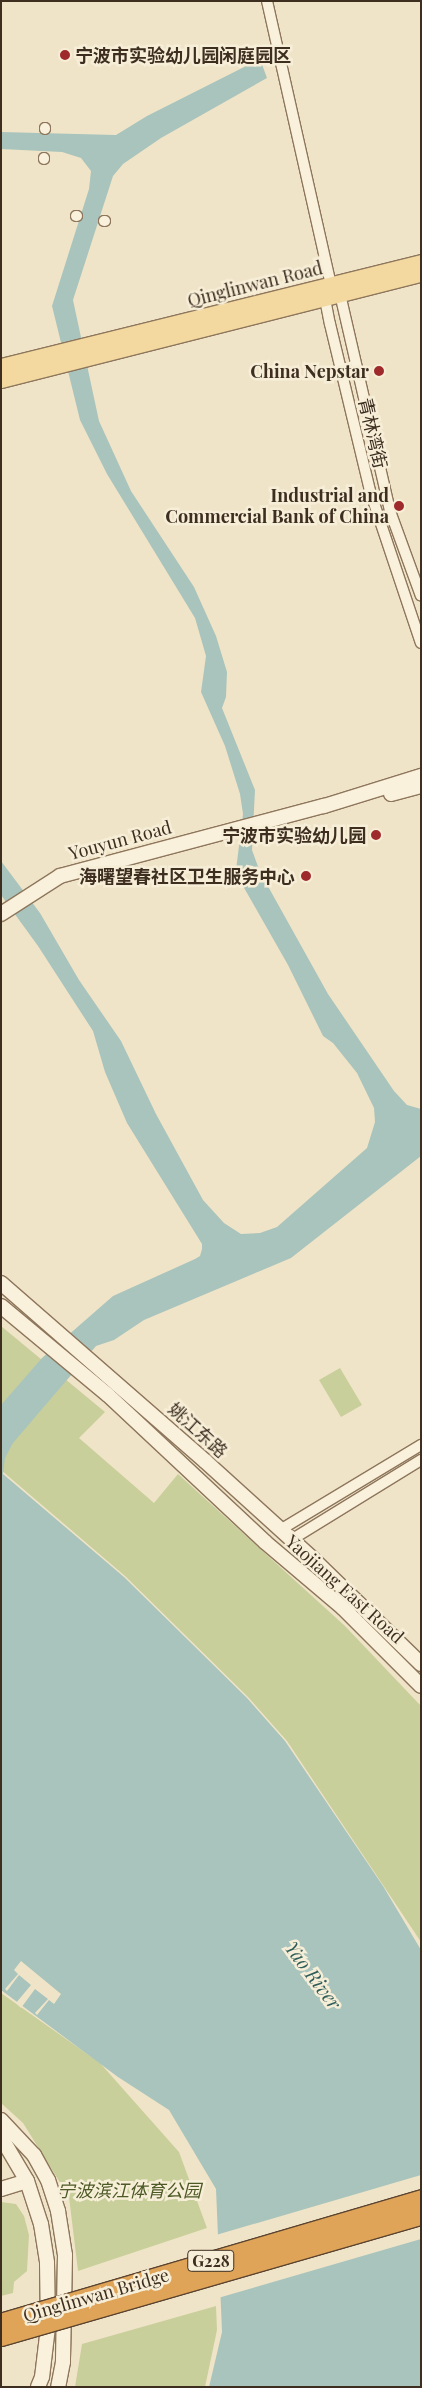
<!DOCTYPE html>
<html>
<head>
<meta charset="utf-8">
<style>
  body { margin:0 }
  #map { position:relative; width:422px; height:2388px; overflow:hidden; background:#f0e4c8; font-family:"Playfair Display","Noto Sans SC",serif }
  div>[style] { position:absolute }
  [style*='--x'] { left:calc(var(--x)*1px); top:calc(var(--y)*1px); width:calc(var(--w)*1px); rotate:calc(var(--a)*1deg) }
  .green>* { inset:0; background:#c9cf9b }
  .water>* { inset:0; background:#a9c4bc }
  .pier>* { inset:0; background:#f0e4c8 }
  .roads { filter:drop-shadow(1px 0 #8d765c) drop-shadow(-1px 0 #8d765c) drop-shadow(0 1px #8d765c) drop-shadow(0 -1px #8d765c) }
  .street>* { height:10px; margin:-5px; padding:0 5px; transform-origin:5px; border-radius:5px; background:#faf1dc }
  .secondary>* { height:14px; margin:-7px; padding:0 7px; transform-origin:7px; border-radius:7px; background:#faf1dc }
  .primary>* { height:15px; margin:-7.5px; padding:0 7.5px; transform-origin:7.5px; border-radius:7.5px; background:#f3d9a0 }
  .bridges { filter:drop-shadow(1px 0 #5b4430) drop-shadow(-1px 0 #5b4430) drop-shadow(0 1px #5b4430) drop-shadow(0 -1px #5b4430) }
  .highway-bridge>* { height:18px; margin:-9px; padding:0 9px; transform-origin:9px; border-radius:9px; background:#e0a458 }
  .dots>* { width:14px; height:14px; translate:-50% -50%; box-sizing:border-box; border:2px solid #f7eed8; border-radius:50% }
  span { translate:-50% -50%; white-space:nowrap; text-align:center; line-height:1.15; -webkit-text-stroke:5px #f7eed8; paint-order:stroke }
  .shield-label span { padding:1px 4px; background:#f7eed8; border:1px solid; border-radius:4px; -webkit-text-stroke-width:0 }
  .shield-label { font-size:16px; color:#3d2e20; font-weight:700 }
  .poi-label { font-size:18px; color:#3d2e20; font-weight:700 }
  .left { translate:0 -50%; text-align:left }
  .right { translate:-100% -50%; text-align:right }
  .street-label { font-size:18px; color:#3d2e20 }
  .park-label { font-size:18px; color:#4d5a26; font-style:italic }
  .water-label { font-size:19px; color:#2f5d5a; font-style:italic }
  .frame { position:absolute; inset:0; border:2px solid #3d2e20; pointer-events:none }
</style>
</head>
<body>
<div id="map">
  <div class="green">
    <div style="clip-path:polygon(1px 1326px,105px 1412px,79px 1438px,154px 1503px,178px 1474px,345px 1626px,421px 1706px,421px 1942px,287px 1741px,248px 1697px,125px 1576px,1px 1470px)"></div>
    <div style="clip-path:polygon(340px 1368px,362px 1405px,341px 1417px,319px 1380px)"></div>
    <div style="clip-path:polygon(1px 1993px,100px 2063px,179px 2152px,207px 2228px,78px 2271px,69px 2197px,23px 2123px,1px 2103px)"></div>
    <div style="clip-path:polygon(1px 2202px,16px 2204px,24px 2216px,29px 2235px,27px 2271px,14px 2282px,13px 2293px,1px 2296px)"></div>
    <div style="clip-path:polygon(216px 2306px,217px 2330px,205px 2387px,75px 2387px,82px 2344px)"></div>
  </div>
  <div class="water">
    <div style="clip-path:polygon(260px 59px,267px 78px,161px 138px,123px 164px,113px 176px,73px 300px,99px 421px,131px 491px,194px 587px,216px 636px,227px 672px,226px 697px,222px 708px,255px 790px,252px 850px,260px 872px,328px 994px,394px 1091px,407px 1105px,421px 1109px,421px 1156px,291px 1258px,144px 1320px,114px 1340px,96px 1346px,13px 1443px,5px 1458px,3px 1474px,124px 1577px,247px 1698px,285px 1741px,383px 1886px,421px 1950px,421px 2387px,209px 2387px,222px 2332px,216px 2189px,169px 2110px,118px 2077px,1px 1990px,1px 1405px,42px 1358px,113px 1296px,195px 1259px,200px 1256px,202px 1249px,202px 1244px,127px 1123px,105px 1072px,93px 1031px,38px 946px,1px 895px,1px 861px,40px 913px,79px 980px,121px 1041px,156px 1114px,203px 1200px,224px 1223px,241px 1234px,260px 1233px,277px 1227px,367px 1148px,375px 1122px,374px 1108px,357px 1073px,333px 1043px,323px 1036px,288px 965px,243px 886px,236px 870px,243px 814px,240px 794px,225px 746px,201px 692px,206px 656px,195px 618px,107px 474px,80px 420px,52px 306px,89px 189px,91px 171px,81px 158px,62px 152px,1px 149px,1px 132px,116px 135px,147px 116px)"></div>
  </div>
  <div class="pier">
    <div style="clip-path:polygon(21px 1961px,61px 1994px,54px 2004px,49px 2000px,37px 2015px,35px 2013px,48px 1999px,35px 1989px,21px 2008px,16px 2003px,31px 1985px,19px 1975px,7px 1991px,5px 1989px,18px 1974px,14px 1970px)"></div>
    <div style="clip-path:polygon(421px 2175px,421px 2239px,218px 2298px,216px 2235px)"></div>
  </div>
  <div class="roads">
    <div class="street">
      <div style="--x:267;--y:1;--w:291;--a:77.3"></div>
      <div style="--x:331;--y:285;--w:13;--a:45"></div>
      <div style="--x:340;--y:294;--w:223;--a:77"></div>
      <div style="--x:390;--y:511;--w:90;--a:70"></div>
      <div style="--x:45;--y:129;--w:1;--a:-90"></div>
      <div style="--x:44;--y:158;--w:1;--a:90"></div>
      <div style="--x:76;--y:216;--w:1;--a:0"></div>
      <div style="--x:104;--y:221;--w:1;--a:0"></div>
      <div style="--x:328;--y:293;--w:7;--a:117"></div>
      <div style="--x:325;--y:299;--w:25;--a:79"></div>
      <div style="--x:330;--y:324;--w:172;--a:76.5"></div>
      <div style="--x:370;--y:491;--w:160;--a:71.5"></div>
      <div style="--x:280;--y:1530;--w:165;--a:-31.1"></div>
      <div style="--x:291;--y:1540;--w:153;--a:-31.6"></div>
    </div>
    <div class="secondary">
      <div style="--x:391;--y:794;--w:31;--a:-15"></div>
      <div style="--x:1;--y:914;--w:70;--a:-32.8"></div>
      <div style="--x:60;--y:876;--w:273;--a:-14.9"></div>
      <div style="--x:324;--y:806;--w:102;--a:-17.2"></div>
      <div style="--x:1;--y:1283;--w:271;--a:41.1"></div>
      <div style="--x:205;--y:1461;--w:144;--a:42.2"></div>
      <div style="--x:312;--y:1558;--w:152;--a:44.2"></div>
      <div style="--x:1;--y:1306;--w:139;--a:39.8"></div>
      <div style="--x:108;--y:1395;--w:215;--a:43.1"></div>
      <div style="--x:265;--y:1542;--w:102;--a:40.2"></div>
      <div style="--x:343;--y:1608;--w:110;--a:45"></div>
      <div style="--x:1;--y:2120;--w:48;--a:46.7"></div>
      <div style="--x:34;--y:2155;--w:29;--a:61"></div>
      <div style="--x:48;--y:2180;--w:33;--a:72"></div>
      <div style="--x:58;--y:2211;--w:45;--a:81"></div>
      <div style="--x:65;--y:2255;--w:107;--a:91.1"></div>
      <div style="--x:63;--y:2362;--w:25;--a:101"></div>
      <div style="--x:1;--y:2137;--w:51;--a:59.4"></div>
      <div style="--x:27;--y:2181;--w:45;--a:72"></div>
      <div style="--x:41;--y:2224;--w:39;--a:81"></div>
      <div style="--x:47;--y:2263;--w:64;--a:89.1"></div>
      <div style="--x:48;--y:2327;--w:50;--a:96.8"></div>
      <div style="--x:42;--y:2377;--w:11;--a:112"></div>
      <div style="--x:1;--y:2189;--w:27;--a:-17"></div>
    </div>
    <div class="primary">
      <div style="--x:1;--y:366;--w:433;--a:-13.9"></div>
      <div style="--x:1;--y:380;--w:433;--a:-14.2"></div>
    </div>
  </div>
  <div class="bridges">
    <div class="highway-bridge">
      <div style="--x:1;--y:2323;--w:438;--a:-16.4"></div>
      <div style="--x:1;--y:2337;--w:437;--a:-16.1"></div>
    </div>
  </div>
  <div class="dots">
    <div style="left:65px;top:55px;background:#9e2a2b"></div>
    <div style="left:379px;top:371px;background:#9e2a2b"></div>
    <div style="left:399px;top:506px;background:#9e2a2b"></div>
    <div style="left:376px;top:835px;background:#9e2a2b"></div>
    <div style="left:306px;top:876px;background:#9e2a2b"></div>
  </div>
  <div class="shield-label">
    <span style="left:211px;top:2261px">G228</span>
  </div>
  <div class="poi-label">
    <span class="left" style="left:75px;top:55px">宁波市实验幼儿园闲庭园区</span>
    <span class="right" style="left:369px;top:371px">China Nepstar</span>
    <span class="right" style="left:389px;top:506px">Industrial and<br>Commercial Bank of China</span>
    <span class="right" style="left:366px;top:835px">宁波市实验幼儿园</span>
    <span class="right" style="left:295px;top:876px">海曙望春社区卫生服务中心</span>
  </div>
  <div class="street-label">
    <span style="left:255px;top:284px;rotate:-14deg">Qinglinwan Road</span>
    <span style="left:373px;top:433px;rotate:77deg">青林湾街</span>
    <span style="left:120px;top:840px;rotate:-15deg">Youyun Road</span>
    <span style="left:198px;top:1430px;rotate:42deg">姚江东路</span>
    <span style="left:345px;top:1589px;rotate:42deg">Yaojiang East Road</span>
    <span style="left:96px;top:2295px;rotate:-16deg">Qinglinwan Bridge</span>
  </div>
  <div class="park-label">
    <span style="left:129px;top:2190px">宁波滨江体育公园</span>
  </div>
  <div class="water-label">
    <span style="left:313px;top:1975px;rotate:53deg">Yao River</span>
  </div>
  <div class="frame"></div>
</div>
</body>
</html>
